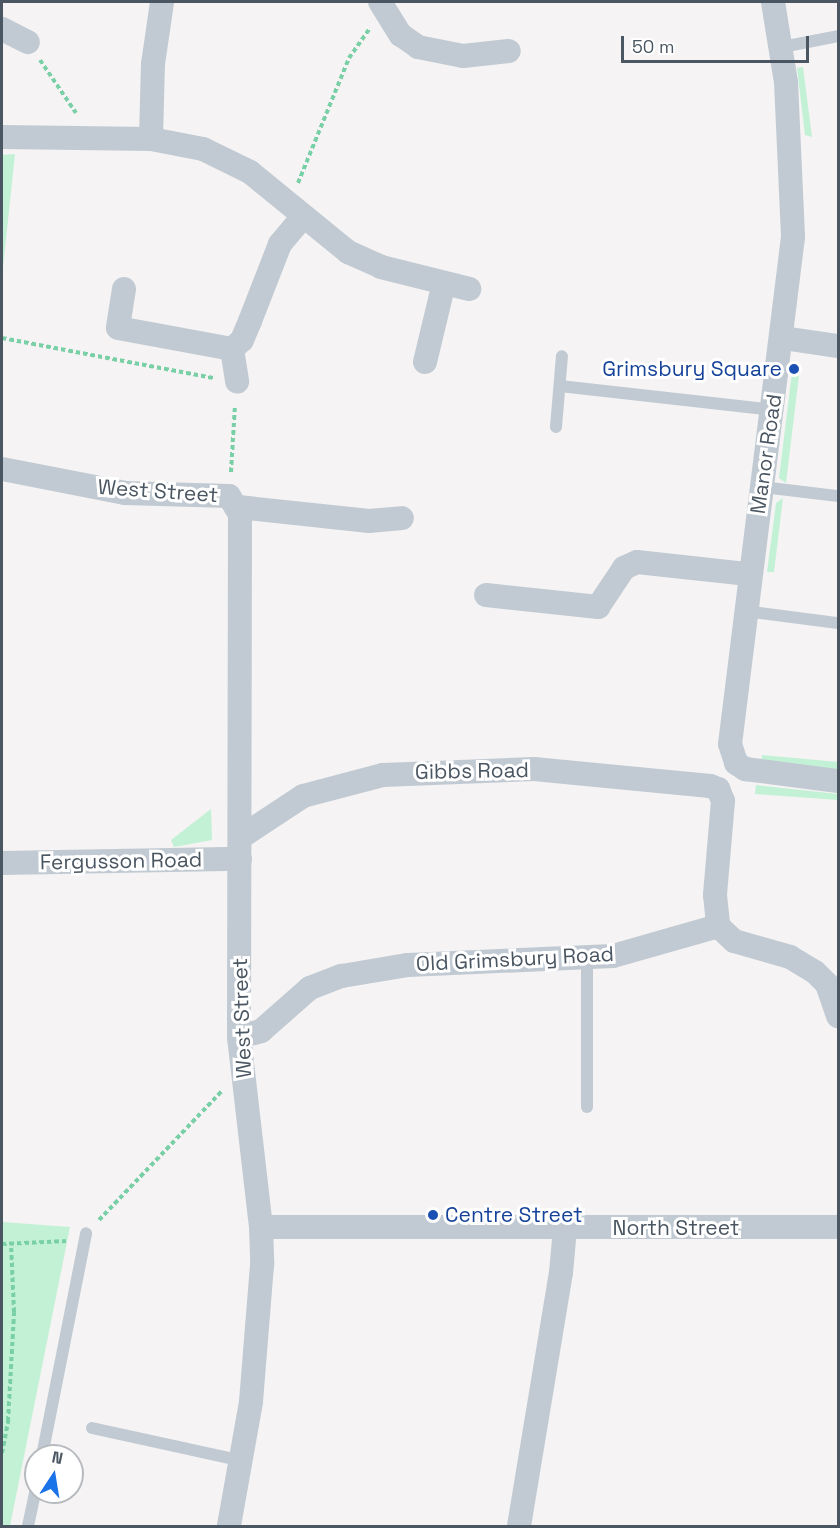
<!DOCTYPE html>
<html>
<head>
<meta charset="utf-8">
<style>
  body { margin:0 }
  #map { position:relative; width:840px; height:1528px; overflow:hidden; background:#f5f3f3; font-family:"Space Grotesk",sans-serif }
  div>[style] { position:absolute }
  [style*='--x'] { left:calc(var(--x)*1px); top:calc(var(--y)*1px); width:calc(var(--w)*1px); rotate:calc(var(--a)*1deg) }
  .green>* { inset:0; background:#c3f1d5 }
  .path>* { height:4px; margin-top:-2px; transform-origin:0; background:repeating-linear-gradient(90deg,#7ad0a6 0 4.5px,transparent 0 7.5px) }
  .service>* { height:12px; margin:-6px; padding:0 6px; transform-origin:6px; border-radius:6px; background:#c1cad2 }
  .minor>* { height:24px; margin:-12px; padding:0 12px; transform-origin:12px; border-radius:12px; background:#c1cad2 }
  .dots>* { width:16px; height:16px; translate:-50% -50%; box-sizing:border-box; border:3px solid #fff; border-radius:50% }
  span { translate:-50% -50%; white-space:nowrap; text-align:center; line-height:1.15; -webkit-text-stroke:6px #fff; paint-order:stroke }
  .transit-label { font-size:21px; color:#164399 }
  .right { translate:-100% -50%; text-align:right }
  .left { translate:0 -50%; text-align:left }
  .street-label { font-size:21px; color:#4a5661 }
  .frame { position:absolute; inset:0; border:3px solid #4a5661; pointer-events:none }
  .north { position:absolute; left:24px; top:1444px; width:60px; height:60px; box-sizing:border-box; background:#fff; border:2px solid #b7bbc0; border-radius:50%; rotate:12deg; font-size:16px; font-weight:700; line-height:24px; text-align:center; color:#4a5661 }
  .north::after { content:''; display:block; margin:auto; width:21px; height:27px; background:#1a73e8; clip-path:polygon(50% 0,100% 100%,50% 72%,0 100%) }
  .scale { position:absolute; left:621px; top:36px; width:188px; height:27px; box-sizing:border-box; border:3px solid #4a5661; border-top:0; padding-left:8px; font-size:18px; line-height:21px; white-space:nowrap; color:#4a5661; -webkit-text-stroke:4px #fff; paint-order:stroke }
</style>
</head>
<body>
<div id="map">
  <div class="green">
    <div style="clip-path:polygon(803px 67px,812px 137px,805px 135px,797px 68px)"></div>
    <div style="clip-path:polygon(15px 154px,2px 277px,2px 155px)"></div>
    <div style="clip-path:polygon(800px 367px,786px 483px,779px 478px,791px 380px,792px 372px)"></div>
    <div style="clip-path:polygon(783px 498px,774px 572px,767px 572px,776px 503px)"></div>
    <div style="clip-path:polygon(762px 755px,838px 762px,838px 770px,761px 762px)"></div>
    <div style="clip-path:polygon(756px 785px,838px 794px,838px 800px,755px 794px)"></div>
    <div style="clip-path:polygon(211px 809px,212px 840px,174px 847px,171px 840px)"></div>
    <div style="clip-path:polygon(2px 1222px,70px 1227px,10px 1526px,2px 1526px)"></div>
  </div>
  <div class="path">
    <div style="--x:40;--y:60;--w:64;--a:55.8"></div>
    <div style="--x:298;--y:183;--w:135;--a:-67.8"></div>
    <div style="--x:349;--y:58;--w:35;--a:-55"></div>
    <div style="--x:2;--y:338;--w:215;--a:10.7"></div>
    <div style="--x:231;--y:472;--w:67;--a:-86.6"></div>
    <div style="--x:99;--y:1220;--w:178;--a:-46.4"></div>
    <div style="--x:2;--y:1244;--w:65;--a:-2.6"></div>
    <div style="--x:2;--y:1453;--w:33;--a:-79"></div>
    <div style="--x:8;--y:1421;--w:109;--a:-86.8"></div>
    <div style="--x:14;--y:1312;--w:68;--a:-92.5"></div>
  </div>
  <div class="service">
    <div style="--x:782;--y:47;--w:57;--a:-11.1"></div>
    <div style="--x:560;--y:386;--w:214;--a:6.4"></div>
    <div style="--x:556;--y:427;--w:71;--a:-85.2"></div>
    <div style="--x:762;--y:487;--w:77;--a:6.8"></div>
    <div style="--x:745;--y:611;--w:94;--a:7.4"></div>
    <div style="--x:587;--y:1107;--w:148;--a:-90"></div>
    <div style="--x:92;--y:1428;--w:155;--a:12.3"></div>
    <div style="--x:42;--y:1456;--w:227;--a:-78.8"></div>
    <div style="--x:28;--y:1526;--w:40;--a:-78"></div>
  </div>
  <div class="minor">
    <div style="--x:380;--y:2;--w:39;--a:58"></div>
    <div style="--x:401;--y:35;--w:21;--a:35"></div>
    <div style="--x:418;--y:47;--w:46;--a:11.3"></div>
    <div style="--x:463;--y:56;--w:46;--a:-6.2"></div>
    <div style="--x:773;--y:2;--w:81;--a:80.8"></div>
    <div style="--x:786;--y:82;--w:155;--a:87.4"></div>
    <div style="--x:793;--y:237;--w:511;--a:97.08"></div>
    <div style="--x:730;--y:744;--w:20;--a:72"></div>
    <div style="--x:736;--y:763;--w:11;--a:34"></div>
    <div style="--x:745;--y:769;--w:94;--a:7.4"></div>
    <div style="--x:2;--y:29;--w:29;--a:27"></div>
    <div style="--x:2;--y:137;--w:149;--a:0.8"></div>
    <div style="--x:151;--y:139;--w:53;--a:10.9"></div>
    <div style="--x:203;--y:149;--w:52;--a:26.1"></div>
    <div style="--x:250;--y:172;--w:127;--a:39.2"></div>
    <div style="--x:348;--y:252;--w:36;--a:24"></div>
    <div style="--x:381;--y:267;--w:91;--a:14"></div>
    <div style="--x:151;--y:139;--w:75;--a:-88.5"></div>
    <div style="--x:153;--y:64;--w:63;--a:-81.7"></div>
    <div style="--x:124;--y:289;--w:39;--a:99"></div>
    <div style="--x:118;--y:328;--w:116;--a:10.4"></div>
    <div style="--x:232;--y:349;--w:13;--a:-42"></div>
    <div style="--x:242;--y:340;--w:21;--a:-67"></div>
    <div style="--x:250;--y:321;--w:83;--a:-68.7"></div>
    <div style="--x:280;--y:244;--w:35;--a:-50"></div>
    <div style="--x:783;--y:338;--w:56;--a:8.3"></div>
    <div style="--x:232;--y:349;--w:33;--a:81"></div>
    <div style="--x:425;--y:362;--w:81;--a:-76.5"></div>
    <div style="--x:2;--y:469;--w:125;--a:11"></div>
    <div style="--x:125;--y:493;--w:104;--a:1.7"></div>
    <div style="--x:229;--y:496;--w:21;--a:59"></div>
    <div style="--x:240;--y:514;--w:523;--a:90.11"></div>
    <div style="--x:239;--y:1037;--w:191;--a:83.4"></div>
    <div style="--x:261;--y:1227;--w:38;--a:88"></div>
    <div style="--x:262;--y:1265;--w:137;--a:94.6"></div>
    <div style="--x:251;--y:1402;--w:126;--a:100.1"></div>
    <div style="--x:238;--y:507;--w:132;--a:6.1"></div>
    <div style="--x:369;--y:521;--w:33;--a:-5"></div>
    <div style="--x:486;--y:595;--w:113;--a:6.1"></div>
    <div style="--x:598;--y:607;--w:47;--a:-56.3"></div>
    <div style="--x:624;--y:568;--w:14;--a:-25"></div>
    <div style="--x:637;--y:562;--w:112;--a:6.2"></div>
    <div style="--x:241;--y:837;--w:74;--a:-33.5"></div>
    <div style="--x:303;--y:796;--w:83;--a:-14.7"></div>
    <div style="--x:383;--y:775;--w:151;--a:-2.3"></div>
    <div style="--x:534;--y:769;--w:177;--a:5.5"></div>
    <div style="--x:710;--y:786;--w:9;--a:21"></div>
    <div style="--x:718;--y:789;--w:13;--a:67"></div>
    <div style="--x:723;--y:801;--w:94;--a:94.9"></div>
    <div style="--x:715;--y:895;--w:31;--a:84"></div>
    <div style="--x:718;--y:926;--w:22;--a:43"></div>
    <div style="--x:734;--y:941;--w:58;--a:15.9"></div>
    <div style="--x:790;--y:957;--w:29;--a:31"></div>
    <div style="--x:815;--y:972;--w:17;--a:45"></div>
    <div style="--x:827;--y:984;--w:34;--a:71"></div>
    <div style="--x:2;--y:863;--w:238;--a:-1"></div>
    <div style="--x:239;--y:1037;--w:23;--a:-15"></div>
    <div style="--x:261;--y:1031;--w:65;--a:-41.3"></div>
    <div style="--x:310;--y:988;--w:34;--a:-21"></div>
    <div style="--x:342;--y:976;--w:67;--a:-9.5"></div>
    <div style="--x:408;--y:965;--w:205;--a:-2.5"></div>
    <div style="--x:613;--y:956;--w:109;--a:-15.9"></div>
    <div style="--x:261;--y:1227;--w:577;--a:0"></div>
    <div style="--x:519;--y:1526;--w:256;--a:-80.6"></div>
    <div style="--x:561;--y:1273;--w:45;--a:-84.9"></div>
  </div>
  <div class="dots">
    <div style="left:794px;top:369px;background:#1a4fb4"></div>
    <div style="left:433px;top:1215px;background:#1a4fb4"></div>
  </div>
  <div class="transit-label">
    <span class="right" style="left:782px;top:369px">Grimsbury Square</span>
    <span class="left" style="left:445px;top:1215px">Centre Street</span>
  </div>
  <div class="street-label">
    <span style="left:766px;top:454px;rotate:-82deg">Manor Road</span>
    <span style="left:158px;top:491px;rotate:4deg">West Street</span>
    <span style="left:472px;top:771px;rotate:-1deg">Gibbs Road</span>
    <span style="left:121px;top:861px;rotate:-1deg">Fergusson Road</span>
    <span style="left:515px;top:959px;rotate:-3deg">Old Grimsbury Road</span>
    <span style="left:242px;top:1018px;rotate:-92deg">West Street</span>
    <span style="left:676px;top:1228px">North Street</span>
  </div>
  <div class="frame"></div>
  <div class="north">N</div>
  <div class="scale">50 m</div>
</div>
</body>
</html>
